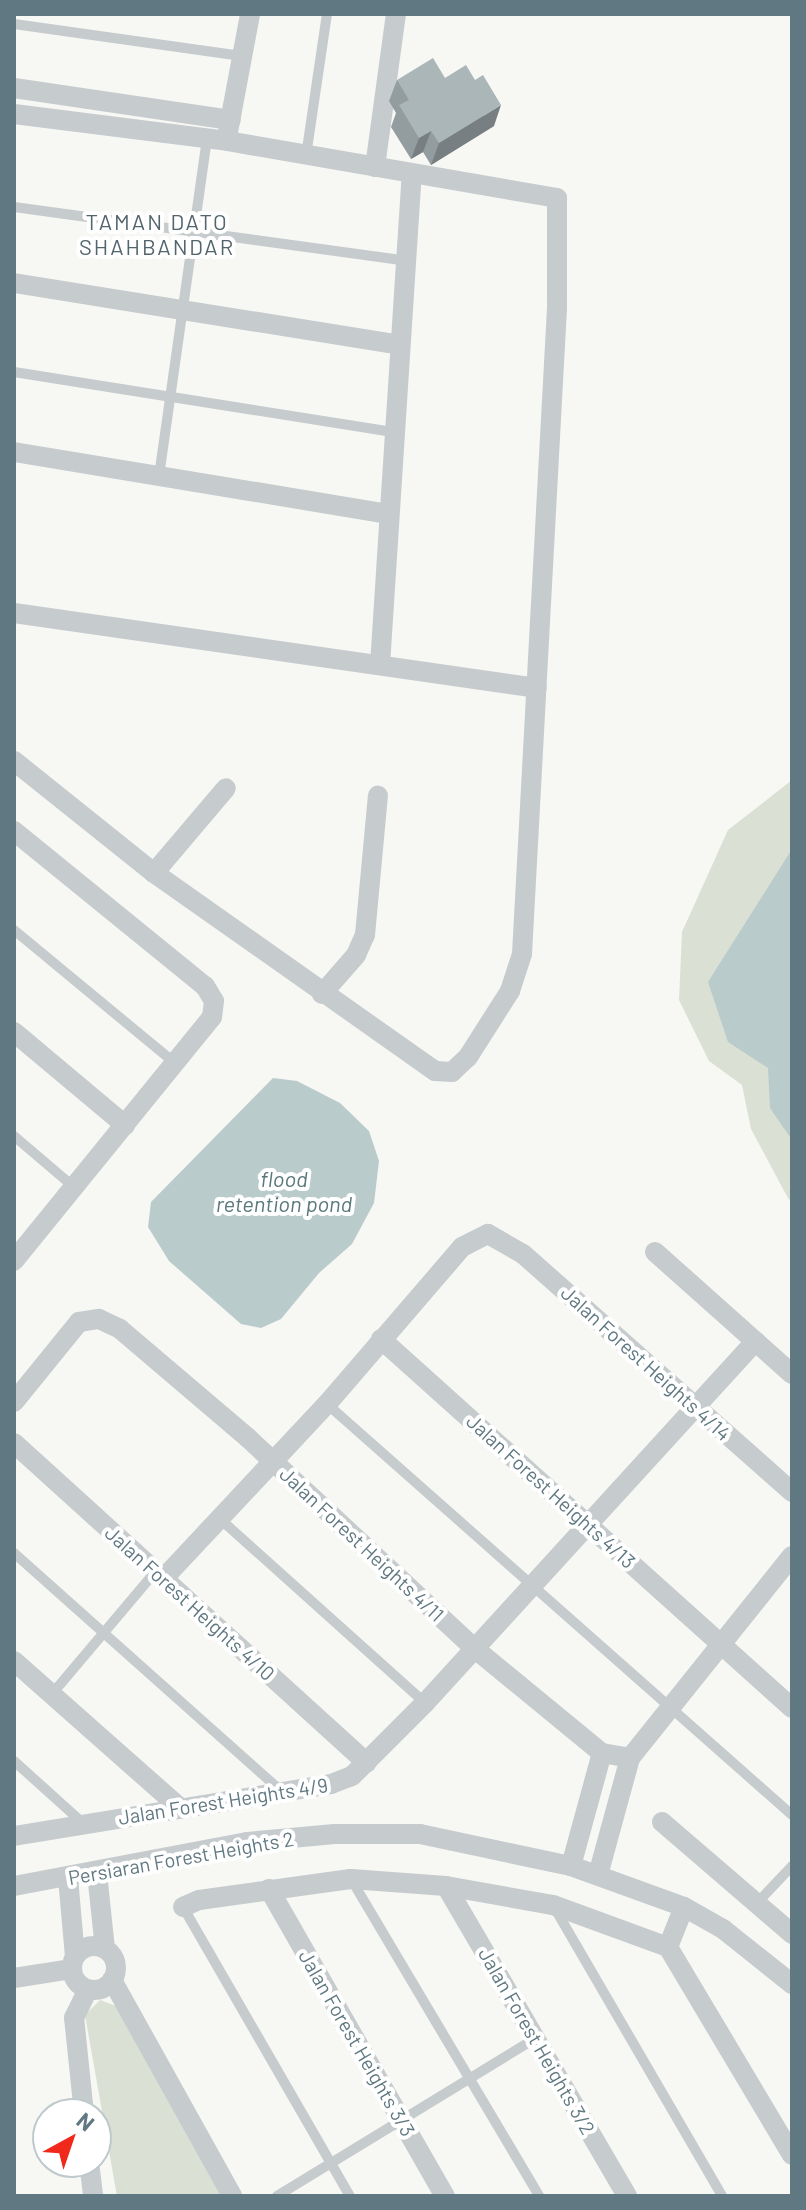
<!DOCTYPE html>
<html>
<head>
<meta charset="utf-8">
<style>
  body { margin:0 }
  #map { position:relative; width:806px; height:2210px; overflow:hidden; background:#f7f7f4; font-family:Barlow,sans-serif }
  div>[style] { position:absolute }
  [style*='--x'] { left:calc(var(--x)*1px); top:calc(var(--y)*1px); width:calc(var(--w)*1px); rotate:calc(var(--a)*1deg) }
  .green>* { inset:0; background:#dae0d4 }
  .water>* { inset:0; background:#bacbcc }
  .lane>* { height:10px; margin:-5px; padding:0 5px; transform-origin:5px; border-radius:5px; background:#c6cbcd }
  .street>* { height:20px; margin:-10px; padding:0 10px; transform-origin:10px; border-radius:10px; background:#c6cbcd }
  .street>.ring { margin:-10px; padding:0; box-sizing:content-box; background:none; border:20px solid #c6cbcd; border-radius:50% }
  .wall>* { inset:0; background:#939d9f }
  .shaded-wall>* { inset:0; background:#787f82 }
  .building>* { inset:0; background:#abb6b9 }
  span { translate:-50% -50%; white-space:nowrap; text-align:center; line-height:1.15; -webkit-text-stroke:8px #fff; paint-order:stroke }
  .street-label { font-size:20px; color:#607881 }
  .neighbourhood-label { font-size:22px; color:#52656c; letter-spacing:2px }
  .water-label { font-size:22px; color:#5a787c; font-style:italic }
  .frame { position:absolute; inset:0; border:16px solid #607881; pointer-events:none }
  .north { position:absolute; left:32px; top:2098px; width:80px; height:80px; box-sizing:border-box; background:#fff; border:2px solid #bfc9cd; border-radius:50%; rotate:40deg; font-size:22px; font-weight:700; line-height:32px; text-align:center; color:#607881 }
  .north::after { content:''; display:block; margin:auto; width:28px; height:36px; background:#f1291a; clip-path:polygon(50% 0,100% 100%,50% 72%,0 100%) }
</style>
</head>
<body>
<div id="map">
  <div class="green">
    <div style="clip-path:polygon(792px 780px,792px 1198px,789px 1200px,751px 1129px,742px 1085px,709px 1061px,679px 1000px,682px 932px,728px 830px)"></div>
    <div style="clip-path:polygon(100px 2000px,116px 2006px,231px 2196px,117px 2196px,85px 2015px)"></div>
  </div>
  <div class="water">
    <div style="clip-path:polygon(792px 849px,792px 1140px,770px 1108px,768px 1068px,728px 1042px,708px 982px)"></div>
    <div style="clip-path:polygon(273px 1078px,297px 1081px,340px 1103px,369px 1131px,379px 1161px,374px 1203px,352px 1244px,319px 1273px,281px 1319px,261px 1328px,241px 1324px,169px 1261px,148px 1227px,151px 1202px)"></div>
  </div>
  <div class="lane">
    <div style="--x:14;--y:24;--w:230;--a:8"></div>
    <div style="--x:306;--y:156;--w:144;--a:-81.6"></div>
    <div style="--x:14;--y:207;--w:396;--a:7.8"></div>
    <div style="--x:14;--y:372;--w:385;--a:9"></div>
    <div style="--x:159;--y:476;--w:340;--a:-81.9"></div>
    <div style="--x:14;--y:930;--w:209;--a:39.6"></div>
    <div style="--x:14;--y:1136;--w:79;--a:40.4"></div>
    <div style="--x:327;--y:1404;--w:621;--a:41.47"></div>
    <div style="--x:219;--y:1518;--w:277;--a:41.9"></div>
    <div style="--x:14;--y:1553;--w:358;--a:41.7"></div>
    <div style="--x:52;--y:1694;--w:160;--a:-49.8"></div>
    <div style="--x:14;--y:1761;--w:94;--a:42"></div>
    <div style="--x:351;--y:1879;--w:369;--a:59.3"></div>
    <div style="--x:758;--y:1902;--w:50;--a:-46.6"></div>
    <div style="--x:183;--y:1907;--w:334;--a:60"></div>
    <div style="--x:554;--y:1907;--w:334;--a:59.8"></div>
    <div style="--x:277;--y:2196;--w:303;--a:-31.4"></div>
  </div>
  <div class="street">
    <div style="--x:14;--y:88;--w:219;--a:8.4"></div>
    <div style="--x:14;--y:114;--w:215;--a:7.2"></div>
    <div style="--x:227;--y:141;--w:335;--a:9.8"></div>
    <div style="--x:557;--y:198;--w:110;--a:90"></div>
    <div style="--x:557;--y:308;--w:647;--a:93.1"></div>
    <div style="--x:522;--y:954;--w:39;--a:108"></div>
    <div style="--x:510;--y:991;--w:78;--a:122.5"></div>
    <div style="--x:468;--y:1057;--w:22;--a:137"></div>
    <div style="--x:452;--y:1072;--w:17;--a:-177"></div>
    <div style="--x:435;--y:1071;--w:344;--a:-144.8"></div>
    <div style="--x:154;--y:873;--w:179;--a:-141.3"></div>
    <div style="--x:228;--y:132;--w:120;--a:-79.4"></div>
    <div style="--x:375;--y:167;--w:154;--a:-82.2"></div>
    <div style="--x:14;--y:283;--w:391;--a:9.1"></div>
    <div style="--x:14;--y:452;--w:380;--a:9.4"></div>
    <div style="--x:14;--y:613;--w:528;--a:8.16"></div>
    <div style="--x:380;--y:665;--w:492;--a:-86.3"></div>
    <div style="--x:14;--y:831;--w:246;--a:39.1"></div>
    <div style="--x:205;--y:986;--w:17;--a:59"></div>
    <div style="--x:214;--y:1001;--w:16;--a:97"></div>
    <div style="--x:212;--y:1017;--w:314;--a:129.1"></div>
    <div style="--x:154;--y:873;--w:111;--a:-49.7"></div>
    <div style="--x:322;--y:994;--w:52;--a:-48.9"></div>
    <div style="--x:356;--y:955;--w:22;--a:-66"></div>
    <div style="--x:365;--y:935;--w:140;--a:-84.7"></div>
    <div style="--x:14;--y:1032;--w:145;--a:40"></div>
    <div style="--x:655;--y:1252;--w:183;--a:41.7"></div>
    <div style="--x:381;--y:1339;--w:552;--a:41.92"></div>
    <div style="--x:14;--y:1402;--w:103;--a:-50.9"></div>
    <div style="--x:79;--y:1322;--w:20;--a:-9"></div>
    <div style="--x:99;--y:1319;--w:23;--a:25"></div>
    <div style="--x:120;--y:1329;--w:168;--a:40.4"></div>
    <div style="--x:248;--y:1438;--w:309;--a:42.9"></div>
    <div style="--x:474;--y:1648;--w:166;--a:39.4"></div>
    <div style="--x:602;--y:1753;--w:28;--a:10"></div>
    <div style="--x:14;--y:1443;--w:476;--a:42.2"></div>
    <div style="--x:163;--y:1579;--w:240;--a:-46.9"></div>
    <div style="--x:327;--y:1404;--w:207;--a:-49.3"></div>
    <div style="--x:462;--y:1247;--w:29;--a:-27"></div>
    <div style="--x:488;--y:1234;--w:40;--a:29.7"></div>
    <div style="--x:523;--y:1254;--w:359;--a:41.5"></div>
    <div style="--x:14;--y:1661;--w:219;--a:41.5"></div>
    <div style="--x:662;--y:1822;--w:172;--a:40.7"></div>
    <div style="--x:14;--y:1836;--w:321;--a:-9.3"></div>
    <div style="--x:331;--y:1784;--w:22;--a:-21"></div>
    <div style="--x:352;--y:1776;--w:103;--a:-45"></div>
    <div style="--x:425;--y:1703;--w:490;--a:-47.6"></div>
    <div style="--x:571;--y:1866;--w:117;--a:-74.7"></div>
    <div style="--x:97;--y:1873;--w:76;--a:84"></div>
    <div style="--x:598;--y:1875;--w:121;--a:-74.7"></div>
    <div style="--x:630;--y:1758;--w:259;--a:-51.3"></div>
    <div style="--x:68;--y:1878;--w:78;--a:84.9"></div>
    <div style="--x:14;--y:1886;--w:237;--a:-10.7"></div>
    <div style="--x:247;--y:1842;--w:88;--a:-5.2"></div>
    <div style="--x:335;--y:1834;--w:85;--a:0"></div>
    <div style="--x:420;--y:1834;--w:154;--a:12"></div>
    <div style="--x:571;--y:1866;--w:120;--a:19.9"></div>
    <div style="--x:684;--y:1907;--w:45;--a:29.4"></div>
    <div style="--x:723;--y:1929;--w:88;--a:38.6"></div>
    <div style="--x:446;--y:1886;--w:359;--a:59.7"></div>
    <div style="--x:269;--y:1889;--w:354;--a:60.2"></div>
    <div style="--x:183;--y:1907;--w:17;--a:-24"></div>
    <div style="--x:199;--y:1900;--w:153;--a:-7.9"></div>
    <div style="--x:351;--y:1879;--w:95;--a:4.2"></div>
    <div style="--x:446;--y:1886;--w:109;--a:10.1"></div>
    <div style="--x:553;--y:1905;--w:122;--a:20.1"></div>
    <div class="ring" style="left:72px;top:1946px;width:24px;height:24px"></div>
    <div style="--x:668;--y:1947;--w:242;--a:59.2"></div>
    <div style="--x:668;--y:1947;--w:43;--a:-68.2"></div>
    <div style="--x:14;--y:1978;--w:59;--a:-8.8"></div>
    <div style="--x:112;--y:1980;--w:247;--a:60.9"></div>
    <div style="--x:84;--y:2114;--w:97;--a:-95.9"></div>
    <div style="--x:74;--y:2018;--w:32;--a:-64"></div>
    <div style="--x:89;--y:2162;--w:34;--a:83"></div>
  </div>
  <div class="wall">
    <div style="clip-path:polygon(445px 78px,494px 126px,431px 165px,423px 152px,411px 159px,391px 127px,396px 113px,389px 101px,397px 80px)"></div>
  </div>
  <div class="shaded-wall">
    <div style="clip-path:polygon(501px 105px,494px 126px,431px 165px,439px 143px)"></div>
    <div style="clip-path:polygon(431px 131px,423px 152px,411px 159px,419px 138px)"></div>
  </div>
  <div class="building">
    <div style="clip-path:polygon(433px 58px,445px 78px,466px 65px,475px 80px,483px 75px,501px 105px,439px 143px,431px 131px,419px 138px,399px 105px,409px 100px,397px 80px)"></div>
  </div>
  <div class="street-label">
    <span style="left:646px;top:1363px;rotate:42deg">Jalan Forest Heights 4/14</span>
    <span style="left:551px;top:1491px;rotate:42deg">Jalan Forest Heights 4/13</span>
    <span style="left:362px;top:1544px;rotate:43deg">Jalan Forest Heights 4/11</span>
    <span style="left:190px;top:1603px;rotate:42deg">Jalan Forest Heights 4/10</span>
    <span style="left:223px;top:1801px;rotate:-9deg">Jalan Forest Heights 4/9</span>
    <span style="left:181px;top:1858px;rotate:-10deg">Persiaran Forest Heights 2</span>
    <span style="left:537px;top:2041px;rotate:60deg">Jalan Forest Heights 3/2</span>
    <span style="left:357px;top:2043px;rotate:60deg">Jalan Forest Heights 3/3</span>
  </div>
  <div class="neighbourhood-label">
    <span style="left:157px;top:234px">TAMAN DATO<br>SHAHBANDAR</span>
  </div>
  <div class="water-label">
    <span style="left:284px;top:1191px">flood<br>retention pond</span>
  </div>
  <div class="frame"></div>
  <div class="north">N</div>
</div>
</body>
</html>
